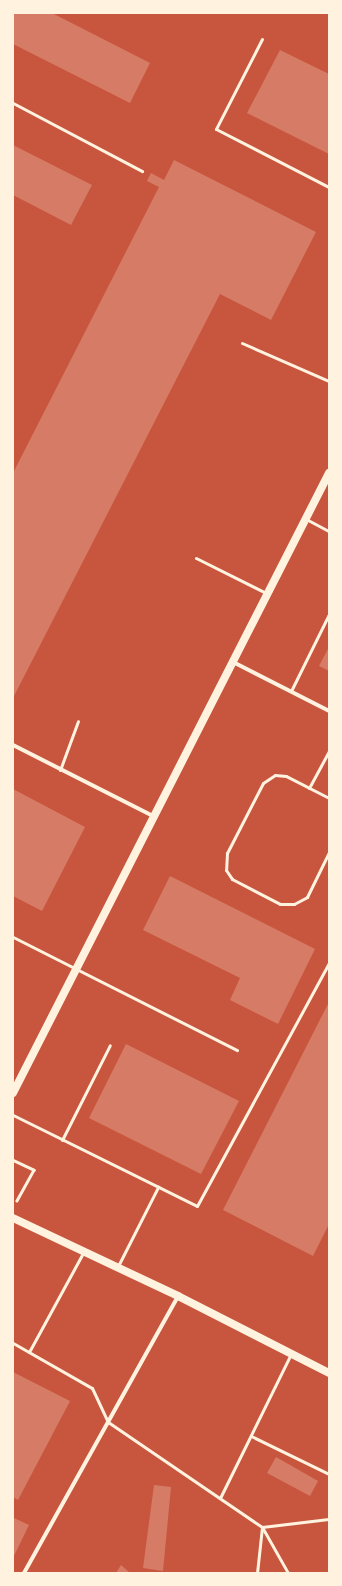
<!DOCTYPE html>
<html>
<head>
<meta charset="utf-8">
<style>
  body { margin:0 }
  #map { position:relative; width:342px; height:1586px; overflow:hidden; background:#c8553d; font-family:"IBM Plex Sans",sans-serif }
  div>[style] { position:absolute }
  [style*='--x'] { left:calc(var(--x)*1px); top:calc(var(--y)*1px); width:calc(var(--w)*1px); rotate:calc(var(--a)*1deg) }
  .building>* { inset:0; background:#d67c66 }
  .path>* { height:2.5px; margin:-1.25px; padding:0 1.25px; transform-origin:1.25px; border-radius:1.25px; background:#fff3e0 }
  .service>* { height:3px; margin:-1.5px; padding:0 1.5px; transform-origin:1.5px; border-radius:1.5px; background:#fff3e0 }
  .minor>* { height:4px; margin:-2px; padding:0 2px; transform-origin:2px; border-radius:2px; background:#fff3e0 }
  .secondary>* { height:8px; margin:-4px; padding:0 4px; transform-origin:4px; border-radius:4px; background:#fff3e0 }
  span { translate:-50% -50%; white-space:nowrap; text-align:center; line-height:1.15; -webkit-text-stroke:3.5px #fff3e0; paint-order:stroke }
  .frame { position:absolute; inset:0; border:14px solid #fff3e0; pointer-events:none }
</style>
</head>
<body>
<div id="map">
  <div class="building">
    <div style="clip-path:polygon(13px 13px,52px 13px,150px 63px,130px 103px,13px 44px)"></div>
    <div style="clip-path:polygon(280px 50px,329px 74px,329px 154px,247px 113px)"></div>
    <div style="clip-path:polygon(13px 145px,92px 185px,71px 225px,13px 195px)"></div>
    <div style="clip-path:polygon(174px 160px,316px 232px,271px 320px,220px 294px,13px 698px,13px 473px,159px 187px,147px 181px,151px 173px,164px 180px)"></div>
    <div style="clip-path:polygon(329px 647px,329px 671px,319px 666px)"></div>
    <div style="clip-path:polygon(13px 789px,85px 827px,42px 911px,13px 896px)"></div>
    <div style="clip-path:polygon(170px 876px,315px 949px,278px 1024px,230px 1000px,240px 978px,143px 930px)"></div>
    <div style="clip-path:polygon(329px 1002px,329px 1224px,313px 1256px,223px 1210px)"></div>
    <div style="clip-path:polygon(126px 1044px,239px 1101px,201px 1174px,89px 1118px)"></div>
    <div style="clip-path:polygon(13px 1372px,70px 1401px,18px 1500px,13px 1497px)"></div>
    <div style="clip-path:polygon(276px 1457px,318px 1481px,310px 1496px,267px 1473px)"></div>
    <div style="clip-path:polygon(154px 1485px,171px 1487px,163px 1571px,143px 1568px)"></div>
    <div style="clip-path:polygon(14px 1518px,29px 1525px,13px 1558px,13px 1520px)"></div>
    <div style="clip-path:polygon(121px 1565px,130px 1573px,116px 1573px)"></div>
  </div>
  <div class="path">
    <div style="--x:13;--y:1160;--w:23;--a:25"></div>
    <div style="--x:34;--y:1170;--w:35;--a:119"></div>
  </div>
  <div class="service">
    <div style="--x:262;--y:39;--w:101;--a:117.1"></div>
    <div style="--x:216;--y:129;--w:127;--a:27.2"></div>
    <div style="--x:13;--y:103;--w:146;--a:27.8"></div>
    <div style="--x:242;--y:343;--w:95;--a:23.6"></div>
    <div style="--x:306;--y:519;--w:26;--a:28"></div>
    <div style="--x:196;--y:558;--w:78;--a:26.6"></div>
    <div style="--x:291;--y:691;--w:86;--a:-63.7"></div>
    <div style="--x:60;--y:770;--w:52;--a:-69.8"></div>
    <div style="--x:309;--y:788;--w:42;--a:-61.6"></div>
    <div style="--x:329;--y:798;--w:48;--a:-152.9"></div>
    <div style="--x:286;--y:776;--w:11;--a:-175"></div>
    <div style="--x:275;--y:775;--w:14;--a:146"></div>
    <div style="--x:263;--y:783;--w:79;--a:117.2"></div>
    <div style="--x:227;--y:853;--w:17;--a:93"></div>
    <div style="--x:226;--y:870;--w:11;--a:56"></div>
    <div style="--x:232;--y:879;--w:54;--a:27.5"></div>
    <div style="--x:280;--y:904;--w:14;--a:0"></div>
    <div style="--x:294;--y:904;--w:15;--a:-28"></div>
    <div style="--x:307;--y:897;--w:50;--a:-63.9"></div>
    <div style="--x:13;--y:937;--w:251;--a:26.8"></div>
    <div style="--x:13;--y:1115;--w:205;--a:26.3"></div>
    <div style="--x:197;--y:1206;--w:277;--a:-61.5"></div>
    <div style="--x:62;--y:1140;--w:106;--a:-63.2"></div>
    <div style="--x:118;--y:1266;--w:89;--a:-63.1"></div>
    <div style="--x:13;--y:1343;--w:91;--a:29.7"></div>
    <div style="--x:92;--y:1388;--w:38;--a:65"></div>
    <div style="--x:108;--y:1422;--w:186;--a:34.3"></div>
    <div style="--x:262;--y:1527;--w:53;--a:60.5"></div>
    <div style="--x:29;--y:1352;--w:113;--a:-61.4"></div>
    <div style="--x:251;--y:1436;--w:87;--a:26"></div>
    <div style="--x:220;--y:1498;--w:161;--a:-63.8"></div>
    <div style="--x:262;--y:1527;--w:67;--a:-6.8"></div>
    <div style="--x:257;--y:1573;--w:46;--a:-83.8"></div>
  </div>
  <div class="minor">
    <div style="--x:233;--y:662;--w:108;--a:27"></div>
    <div style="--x:13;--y:745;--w:157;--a:26.9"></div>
    <div style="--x:24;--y:1573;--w:317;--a:-60.9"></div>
  </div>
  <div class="secondary">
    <div style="--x:13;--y:1093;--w:696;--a:-62.99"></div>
    <div style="--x:13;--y:1218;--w:183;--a:25.3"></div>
    <div style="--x:178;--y:1296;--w:169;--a:27"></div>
  </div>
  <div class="frame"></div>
</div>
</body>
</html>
